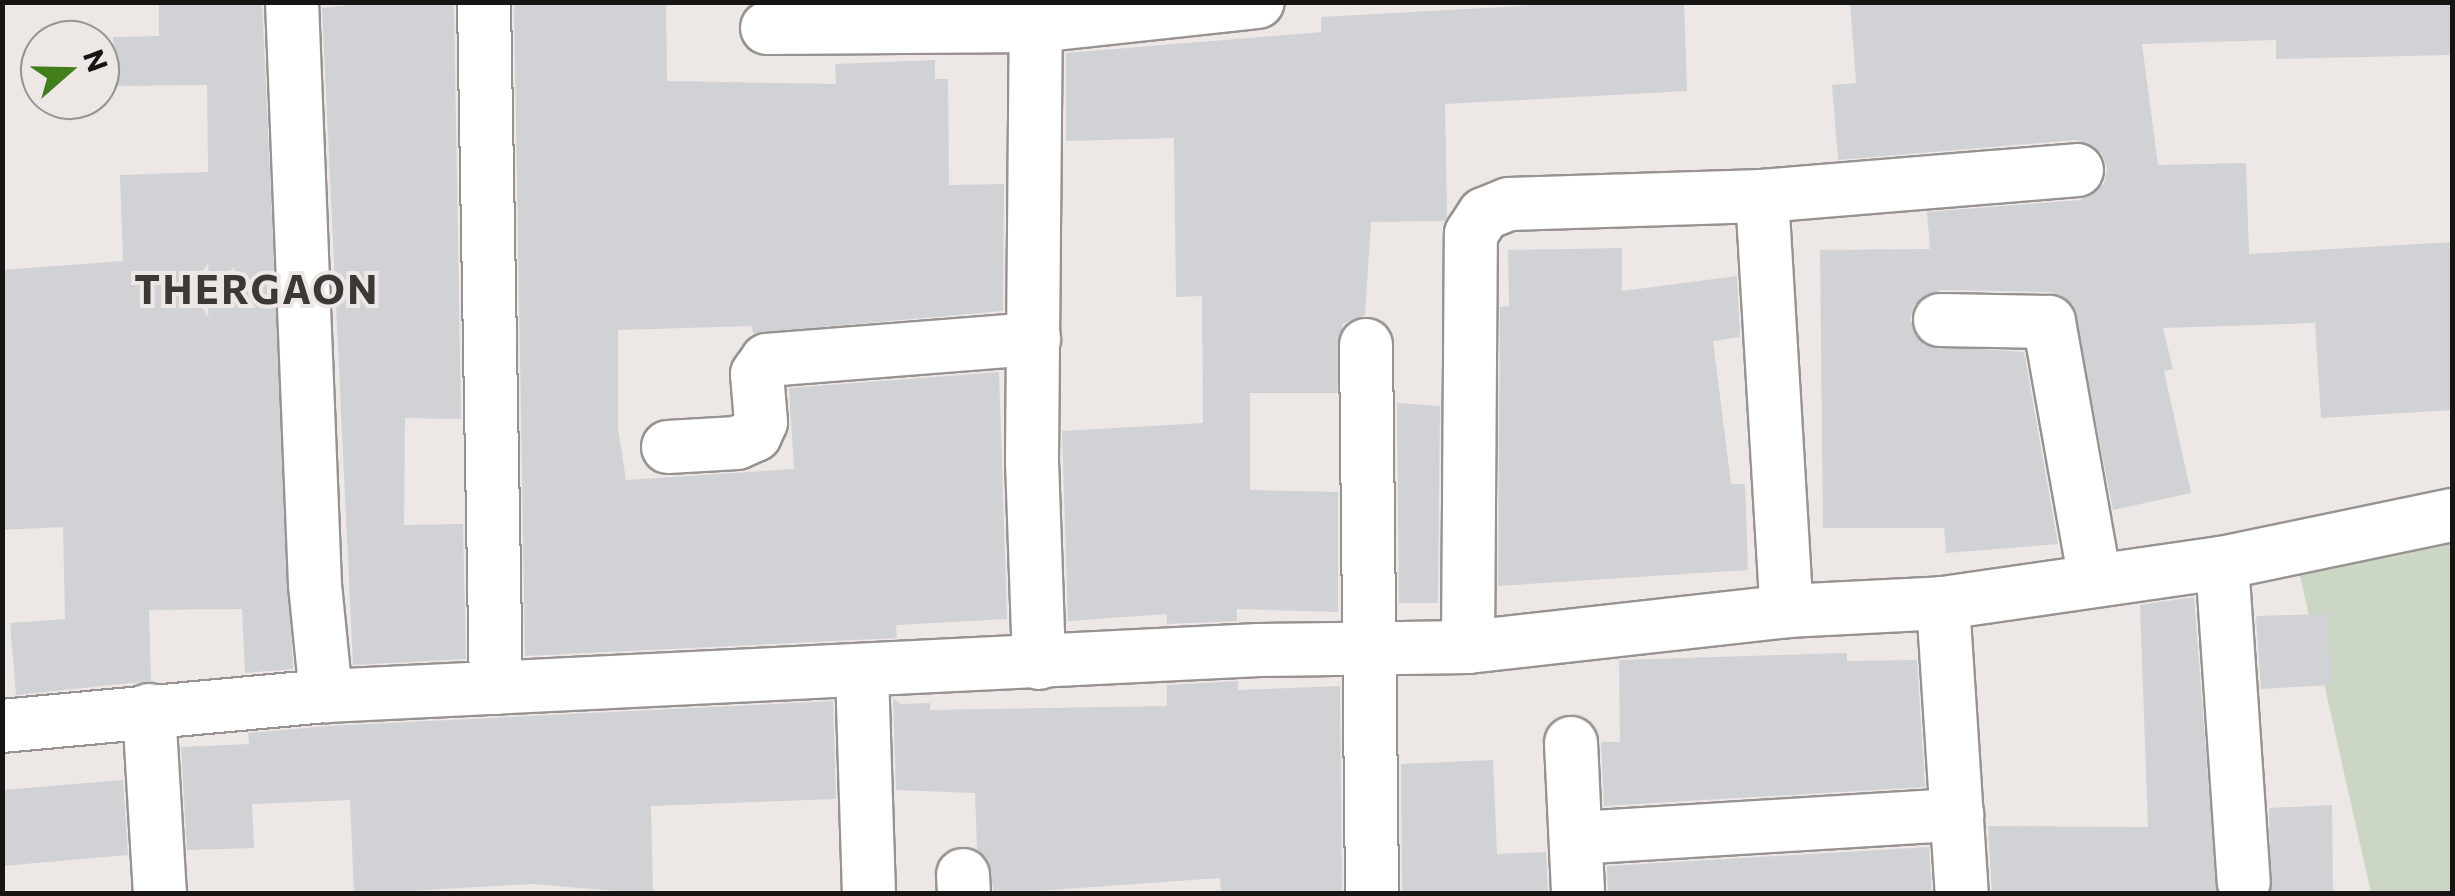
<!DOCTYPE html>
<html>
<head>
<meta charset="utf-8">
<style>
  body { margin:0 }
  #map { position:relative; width:2455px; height:896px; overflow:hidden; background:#ede8e5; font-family:Commissioner,sans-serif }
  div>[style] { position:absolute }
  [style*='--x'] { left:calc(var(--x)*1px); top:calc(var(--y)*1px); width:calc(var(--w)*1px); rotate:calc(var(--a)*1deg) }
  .green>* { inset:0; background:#ccd6c4 }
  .building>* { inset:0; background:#d1d2d6 }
  .roads { filter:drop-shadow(2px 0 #989391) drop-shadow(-2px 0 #989391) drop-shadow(0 2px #989391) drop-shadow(0 -2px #989391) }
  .minor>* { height:52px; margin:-26px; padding:0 26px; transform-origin:26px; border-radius:26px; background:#fff }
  span { translate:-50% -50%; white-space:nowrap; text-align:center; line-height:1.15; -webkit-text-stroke:8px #ede8e5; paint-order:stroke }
  .district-label { font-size:40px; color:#3c3836; font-weight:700; letter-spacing:2.5px }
  .frame { position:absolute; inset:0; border:5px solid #171514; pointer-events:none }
  .north { position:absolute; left:20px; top:20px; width:100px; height:100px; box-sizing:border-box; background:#ede8e5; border:2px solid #979491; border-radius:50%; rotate:70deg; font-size:28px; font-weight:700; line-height:40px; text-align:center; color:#171514 }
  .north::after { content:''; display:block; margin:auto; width:35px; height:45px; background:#417f1d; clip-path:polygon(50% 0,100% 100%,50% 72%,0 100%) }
</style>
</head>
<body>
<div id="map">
  <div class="green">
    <div style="clip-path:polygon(2452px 520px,2452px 893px,2371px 893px,2294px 549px)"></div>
  </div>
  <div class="building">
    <div style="clip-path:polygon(159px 2px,262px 2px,293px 669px,245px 673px,242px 609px,149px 610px,151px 681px,16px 695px,10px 623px,65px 619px,63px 527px,2px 530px,2px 270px,123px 261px,120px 175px,208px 172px,207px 85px,114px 86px,113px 37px,159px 36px)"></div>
    <div style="clip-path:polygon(378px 2px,454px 2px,461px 419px,405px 418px,404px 525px,463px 524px,466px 659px,353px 665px,322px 8px)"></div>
    <div style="clip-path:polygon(514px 2px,666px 2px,667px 81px,836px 84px,835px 64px,935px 60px,935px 79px,948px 79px,949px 185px,1004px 184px,1003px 311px,753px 333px,752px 326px,618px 330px,618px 428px,626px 480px,794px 469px,789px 388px,999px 372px,1007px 619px,896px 625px,897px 638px,525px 656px)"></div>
    <div style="clip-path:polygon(1594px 2px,1684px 2px,1687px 91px,1445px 104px,1447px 216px,1445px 221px,1371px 222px,1365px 315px,1342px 324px,1337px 393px,1250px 393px,1250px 490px,1338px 492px,1338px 612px,1237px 609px,1237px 621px,1167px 624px,1167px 614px,1068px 621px,1062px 431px,1203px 423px,1202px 296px,1176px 297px,1174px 138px,1066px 141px,1066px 53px,1321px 32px,1321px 17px)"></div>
    <div style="clip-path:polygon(1850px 2px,2452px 2px,2452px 55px,2276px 59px,2276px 40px,2142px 44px,2158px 165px,2246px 163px,2249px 254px,2452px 242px,2452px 410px,2321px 418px,2315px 323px,2163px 328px,2173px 369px,2164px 371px,2191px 493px,2113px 510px,2073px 304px,2050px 292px,1940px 290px,1914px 305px,1910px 320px,1924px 345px,2024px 352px,2058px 544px,1946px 553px,1944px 528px,1823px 528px,1820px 250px,1930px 249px,1927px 212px,2080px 200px,2104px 184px,2107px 168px,2101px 152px,2075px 140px,1838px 160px,1832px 85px,1856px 83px)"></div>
    <div style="clip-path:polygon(1622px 248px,1622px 291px,1737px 276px,1740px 337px,1713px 341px,1731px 484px,1745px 484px,1748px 570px,1498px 586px,1500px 307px,1509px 306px,1508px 250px)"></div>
    <div style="clip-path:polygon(1397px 403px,1440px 406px,1438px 603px,1399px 603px)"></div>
    <div style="clip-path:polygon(2194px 597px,2217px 894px,1992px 894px,1988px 826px,2148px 827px,2140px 605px)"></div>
    <div style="clip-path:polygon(2328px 614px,2331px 685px,2261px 689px,2256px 616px)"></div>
    <div style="clip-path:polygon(1847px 653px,1847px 661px,1917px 660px,1925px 787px,1604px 806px,1601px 742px,1620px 742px,1619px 660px)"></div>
    <div style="clip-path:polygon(1238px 681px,1238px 690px,1340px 686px,1342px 894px,1221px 894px,1220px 878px,994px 894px,989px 860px,977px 849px,975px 793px,896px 790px,893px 698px,901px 704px,930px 703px,930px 710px,1167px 706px,1167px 685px)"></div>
    <div style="clip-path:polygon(833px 701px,836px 799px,651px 806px,653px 894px,532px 884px,354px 894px,350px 800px,252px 804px,254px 848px,187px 850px,181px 747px,249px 744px,248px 733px,328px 726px)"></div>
    <div style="clip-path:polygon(1493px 760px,1497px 854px,1546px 852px,1548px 894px,1402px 894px,1401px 764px)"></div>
    <div style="clip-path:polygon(123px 780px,128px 855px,2px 866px,2px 790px)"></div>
    <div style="clip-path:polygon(2332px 805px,2333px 894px,2271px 894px,2269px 808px)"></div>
    <div style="clip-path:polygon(1929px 847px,1932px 894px,1608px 894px,1607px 866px)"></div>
  </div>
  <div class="roads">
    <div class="minor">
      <div style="--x:292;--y:2;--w:583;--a:87.74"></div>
      <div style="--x:315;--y:585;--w:112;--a:84.3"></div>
      <div style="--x:484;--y:2;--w:686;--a:89"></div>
      <div style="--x:1036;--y:2;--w:459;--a:90.5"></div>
      <div style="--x:1032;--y:461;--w:202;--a:88"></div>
      <div style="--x:767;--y:28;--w:270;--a:-0.4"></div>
      <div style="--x:1037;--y:26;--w:222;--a:-6.2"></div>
      <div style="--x:1762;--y:196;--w:416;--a:86.6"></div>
      <div style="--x:1940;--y:320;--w:109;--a:1.1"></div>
      <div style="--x:2049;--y:322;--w:261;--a:79.9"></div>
      <div style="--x:1366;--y:345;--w:549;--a:89.37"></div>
      <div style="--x:668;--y:447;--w:69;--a:-3.3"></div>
      <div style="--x:737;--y:443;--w:20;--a:-24"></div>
      <div style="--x:755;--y:435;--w:14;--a:-65"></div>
      <div style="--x:761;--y:422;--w:48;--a:-94.8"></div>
      <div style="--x:757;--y:374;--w:17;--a:-54"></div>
      <div style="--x:767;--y:360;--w:268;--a:-4.5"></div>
      <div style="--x:2222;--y:563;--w:320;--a:86.1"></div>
      <div style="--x:1943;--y:603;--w:292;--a:86.3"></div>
      <div style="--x:1468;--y:647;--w:413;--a:-89.6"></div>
      <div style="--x:1471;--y:234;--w:24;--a:-57"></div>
      <div style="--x:1484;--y:214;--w:27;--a:-22"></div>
      <div style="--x:1509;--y:204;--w:253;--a:-1.8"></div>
      <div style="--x:1762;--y:196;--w:316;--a:-4.7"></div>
      <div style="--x:862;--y:672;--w:222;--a:88.2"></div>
      <div style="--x:149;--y:710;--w:184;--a:86.6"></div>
      <div style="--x:2;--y:726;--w:325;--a:-5.3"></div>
      <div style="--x:326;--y:696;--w:934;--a:-2.82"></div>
      <div style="--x:1259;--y:650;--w:209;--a:-0.8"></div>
      <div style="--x:1468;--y:647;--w:321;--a:-6.4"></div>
      <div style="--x:1787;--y:611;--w:156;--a:-2.9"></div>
      <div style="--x:1943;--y:603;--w:282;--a:-8.2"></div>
      <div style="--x:2222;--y:563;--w:235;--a:-11.8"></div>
      <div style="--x:1571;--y:743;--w:151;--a:87.3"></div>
      <div style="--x:1576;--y:838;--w:382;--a:-3.5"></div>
      <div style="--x:963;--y:875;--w:19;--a:87"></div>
    </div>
  </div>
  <div class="district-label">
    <span style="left:257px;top:288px">THERGAON</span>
  </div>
  <div class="frame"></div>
  <div class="north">N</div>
</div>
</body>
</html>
